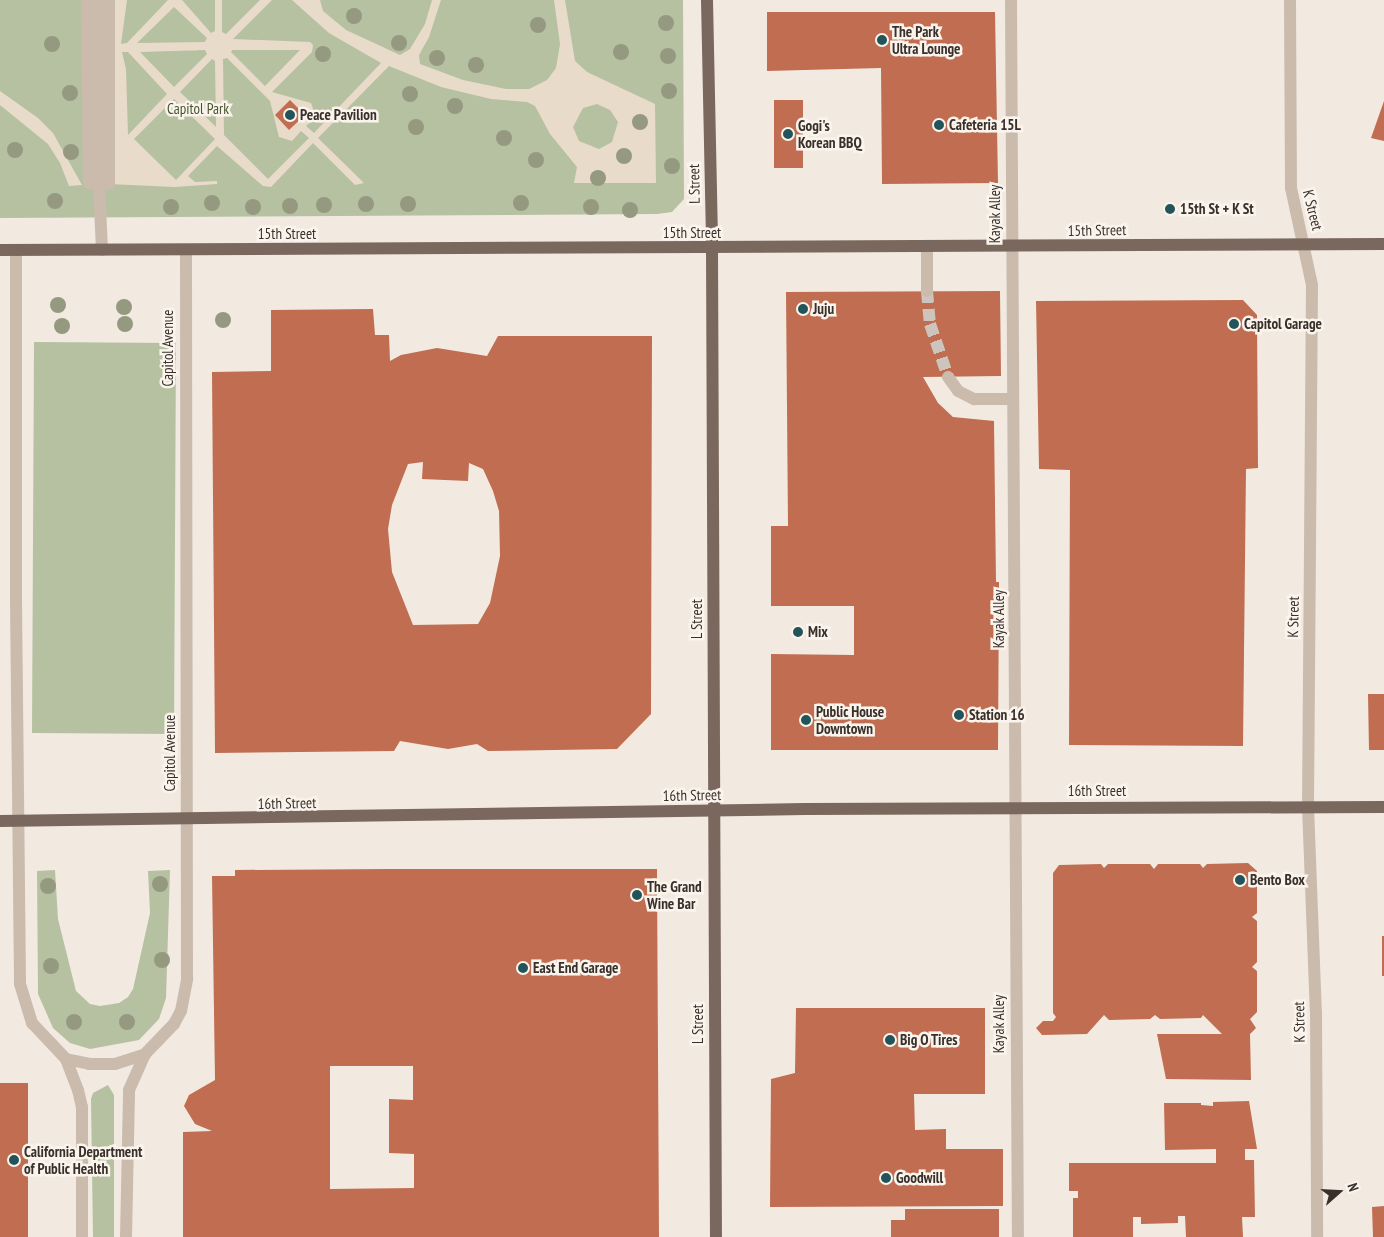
<!DOCTYPE html>
<html>
<head>
<meta charset="utf-8">
<style>
  body { margin:0 }
  #map { position:relative; width:1384px; height:1237px; overflow:hidden; background:#f2eae1; font-family:"PT Sans Narrow",sans-serif }
  div>[style] { position:absolute }
  [style*='--x'] { left:calc(var(--x)*1px); top:calc(var(--y)*1px); width:calc(var(--w)*1px); rotate:calc(var(--a)*1deg) }
  .green>* { inset:0; background:#b6c1a1 }
  .plaza>* { inset:0; background:#e9dbc9 }
  .building>* { inset:0; background:#c06d51 }
  .minor-tunnel>* { height:12px; margin-top:-6px; transform-origin:0; background:repeating-linear-gradient(90deg,#cdc5bd 0 12px,transparent 0 18px) }
  .minor>* { height:12px; margin:-6px; padding:0 6px; transform-origin:6px; border-radius:6px; background:#cabbad }
  .major>* { height:12px; margin:-6px; padding:0 6px; transform-origin:6px; border-radius:6px; background:#7a675d }
  .trees>* { width:16px; height:16px; margin:-8px; border-radius:50%; background:#949980 }
  .dots>* { width:14px; height:14px; translate:-50% -50%; box-sizing:border-box; border:2px solid #faf4ed; border-radius:50% }
  span { translate:-50% -50%; white-space:nowrap; text-align:center; line-height:1.15; -webkit-text-stroke:5px #faf4ed; paint-order:stroke }
  .poi-label { font-size:15px; color:#39302b; font-weight:700 }
  .left { translate:0 -50%; text-align:left }
  .park-label { font-size:15px; color:#475630 }
  .street-label { font-size:15px; color:#39302b }
  .north { position:absolute; left:1314px; top:1167px; width:50px; height:50px; -webkit-text-stroke:4px #faf4ed; paint-order:stroke; rotate:71deg; font-size:14px; font-weight:700; line-height:20px; text-align:center; color:#39302b }
  .north::after { content:''; display:block; margin:auto; width:18px; height:22px; background:#39302b; clip-path:polygon(50% 0,100% 100%,50% 72%,0 100%) }
</style>
</head>
<body>
<div id="map">
  <div class="green">
    <div style="clip-path:polygon(0 0,683px 0,684px 199px,672px 212px,657px 214px,0 218px)"></div>
    <div style="clip-path:polygon(34px 342px,176px 343px,174px 734px,32px 733px)"></div>
    <div style="clip-path:polygon(55px 870px,58px 919px,76px 991px,90px 1004px,100px 1006px,119px 1003px,128px 997px,133px 989px,150px 913px,148px 871px,170px 870px,166px 998px,159px 1019px,139px 1040px,90px 1049px,70px 1043px,53px 1028px,38px 994px,37px 871px)"></div>
    <div style="clip-path:polygon(108px 1085px,114px 1095px,114px 1237px,93px 1237px,91px 1099px,93px 1093px)"></div>
  </div>
  <div class="plaza">
    <div style="clip-path:polygon(evenodd,109px 0,127px 0,121px 44px,127px 43px,168px 0,182px 0,211px 33px,215px 31px,215px 0,222px 0,222px 32px,226px 34px,260px 0,272px 0,233px 39px,310px 42px,313px 45px,312px 52px,272px 92px,311px 103px,316px 117px,306px 126px,314px 133px,381px 63px,329px 33px,292px 0,320px 0,323px 11px,346px 30px,400px 55px,410px 49px,425px 24px,432px 0,441px 0,429px 37px,419px 55px,420px 64px,463px 80px,506px 89px,529px 89px,547px 80px,556px 68px,560px 44px,554px 0,565px 0,575px 61px,587px 72px,655px 104px,656px 183px,574px 183px,577px 167px,550px 134px,535px 106px,527px 102px,491px 99px,441px 87px,389px 66px,318px 138px,364px 183px,355px 185px,313px 143px,271px 187px,263px 186px,217px 146px,188px 176px,195px 182px,217px 181px,217px 184px,175px 187px,109px 184px,109px 0,174px 7px,207px 38px,205px 42px,137px 43px,174px 7px,109px 0,205px 50px,207px 54px,174px 87px,140px 52px,205px 50px,109px 0,232px 50px,300px 50px,265px 86px,231px 52px,232px 50px,109px 0,122px 52px,128px 52px,167px 94px,128px 135px,126px 69px,122px 52px,109px 0,227px 58px,270px 101px,279px 137px,292px 141px,301px 131px,309px 138px,268px 179px,224px 135px,223px 59px,227px 58px,109px 0,212px 59px,215px 61px,216px 127px,180px 92px,212px 59px,109px 0,174px 99px,215px 139px,176px 180px,134px 139px,174px 99px,109px 0,597px 104px,610px 110px,618px 122px,612px 142px,599px 149px,579px 141px,573px 127px,583px 108px,597px 104px)"></div>
    <div style="clip-path:polygon(0 91px,38px 118px,53px 133px,82px 185px,69px 186px,60px 163px,48px 144px,0 105px)"></div>
  </div>
  <div class="building">
    <div style="clip-path:polygon(767px 12px,995px 12px,998px 183px,882px 184px,881px 68px,767px 71px)"></div>
    <div style="clip-path:polygon(290px 100px,305px 115px,289px 130px,275px 115px)"></div>
    <div style="clip-path:polygon(774px 100px,803px 100px,803px 168px,774px 168px)"></div>
    <div style="clip-path:polygon(1384px 101px,1384px 141px,1371px 138px)"></div>
    <div style="clip-path:polygon(1000px 291px,1001px 376px,923px 377px,938px 403px,953px 417px,994px 421px,996px 582px,999px 582px,998px 750px,771px 750px,771px 654px,854px 655px,854px 606px,771px 606px,771px 526px,788px 526px,786px 292px)"></div>
    <div style="clip-path:polygon(1243px 300px,1257px 315px,1258px 468px,1246px 469px,1243px 746px,1069px 745px,1070px 470px,1039px 469px,1036px 301px)"></div>
    <div style="clip-path:polygon(evenodd,373px 309px,375px 335px,389px 335px,390px 361px,401px 355px,437px 348px,487px 356px,498px 336px,652px 336px,651px 714px,617px 749px,488px 751px,477px 744px,448px 749px,400px 741px,394px 751px,215px 753px,212px 372px,271px 371px,271px 310px,373px 309px,423px 462px,422px 479px,468px 481px,469px 463px,483px 469px,493px 491px,499px 511px,500px 556px,490px 603px,478px 624px,413px 625px,392px 572px,388px 529px,392px 505px,408px 464px,423px 462px)"></div>
    <div style="clip-path:polygon(1368px 694px,1384px 694px,1384px 750px,1369px 750px)"></div>
    <div style="clip-path:polygon(1248px 863px,1257px 871px,1257px 913px,1252px 917px,1257px 921px,1257px 962px,1252px 967px,1257px 971px,1257px 1012px,1250px 1019px,1256px 1028px,1250px 1034px,1251px 1080px,1166px 1079px,1157px 1034px,1222px 1034px,1203px 1015px,1201px 1018px,1160px 1019px,1155px 1015px,1150px 1019px,1109px 1020px,1104px 1015px,1087px 1034px,1042px 1035px,1036px 1028px,1043px 1021px,1053px 1021px,1056px 1017px,1053px 1013px,1053px 873px,1059px 865px,1101px 864px,1104px 868px,1108px 864px,1150px 864px,1154px 869px,1158px 864px,1200px 864px,1203px 868px,1207px 864px)"></div>
    <div style="clip-path:polygon(evenodd,388px 869px,657px 869px,659px 1237px,183px 1237px,183px 1132px,212px 1131px,195px 1124px,184px 1106px,189px 1095px,215px 1080px,212px 876px,235px 876px,235px 870px,388px 869px,330px 1066px,413px 1066px,413px 1100px,389px 1099px,389px 1153px,414px 1154px,414px 1188px,330px 1189px,330px 1066px)"></div>
    <div style="clip-path:polygon(1382px 936px,1384px 936px,1384px 976px,1382px 976px)"></div>
    <div style="clip-path:polygon(796px 1008px,985px 1008px,985px 1094px,914px 1094px,915px 1130px,946px 1129px,946px 1149px,1003px 1149px,1003px 1206px,770px 1207px,771px 1079px,795px 1073px)"></div>
    <div style="clip-path:polygon(0 1083px,28px 1083px,28px 1237px,0 1237px)"></div>
    <div style="clip-path:polygon(1249px 1101px,1257px 1149px,1245px 1149px,1245px 1160px,1254px 1160px,1255px 1217px,1242px 1217px,1243px 1237px,1186px 1237px,1185px 1216px,1178px 1216px,1178px 1223px,1141px 1224px,1141px 1217px,1133px 1217px,1133px 1237px,1073px 1237px,1073px 1198px,1078px 1198px,1078px 1191px,1069px 1191px,1069px 1163px,1216px 1163px,1216px 1149px,1165px 1150px,1164px 1103px,1201px 1103px,1201px 1105px,1213px 1106px,1213px 1102px)"></div>
    <div style="clip-path:polygon(1384px 1206px,1384px 1237px,1373px 1237px,1372px 1207px)"></div>
    <div style="clip-path:polygon(905px 1209px,999px 1209px,999px 1237px,891px 1237px,891px 1220px,905px 1220px)"></div>
  </div>
  <div class="minor-tunnel">
    <div style="--x:927;--y:291;--w:33;--a:85"></div>
    <div style="--x:930;--y:324;--w:56;--a:71.2"></div>
  </div>
  <div class="minor">
    <div style="--x:87;--y:0;--w:183;--a:89.4"></div>
    <div style="--x:89;--y:183;--w:20;--a:3"></div>
    <div style="--x:109;--y:184;--w:184;--a:-90"></div>
    <div style="--x:97;--y:0;--w:140;--a:90"></div>
    <div style="--x:97;--y:140;--w:110;--a:87.4"></div>
    <div style="--x:1011;--y:0;--w:1237;--a:89.68"></div>
    <div style="--x:1290;--y:0;--w:188;--a:89.7"></div>
    <div style="--x:1291;--y:188;--w:99;--a:77.8"></div>
    <div style="--x:1312;--y:285;--w:522;--a:90.44"></div>
    <div style="--x:1308;--y:807;--w:205;--a:87.8"></div>
    <div style="--x:1316;--y:1012;--w:225;--a:89.7"></div>
    <div style="--x:927;--y:248;--w:43;--a:90"></div>
    <div style="--x:16;--y:250;--w:350;--a:90"></div>
    <div style="--x:16;--y:600;--w:384;--a:89.4"></div>
    <div style="--x:20;--y:984;--w:41;--a:72.9"></div>
    <div style="--x:32;--y:1023;--w:50;--a:46.6"></div>
    <div style="--x:66;--y:1059;--w:33;--a:69"></div>
    <div style="--x:78;--y:1090;--w:17;--a:77"></div>
    <div style="--x:82;--y:1107;--w:130;--a:90"></div>
    <div style="--x:948;--y:377;--w:17;--a:54"></div>
    <div style="--x:958;--y:391;--w:18;--a:27"></div>
    <div style="--x:974;--y:399;--w:39;--a:0"></div>
    <div style="--x:66;--y:1059;--w:24;--a:12"></div>
    <div style="--x:89;--y:1064;--w:26;--a:0"></div>
    <div style="--x:115;--y:1064;--w:32;--a:-18"></div>
    <div style="--x:126;--y:1237;--w:147;--a:-88.8"></div>
    <div style="--x:129;--y:1090;--w:39;--a:-66"></div>
    <div style="--x:145;--y:1054;--w:42;--a:-46"></div>
    <div style="--x:174;--y:1024;--w:15;--a:-62"></div>
    <div style="--x:181;--y:1011;--w:33;--a:-79"></div>
    <div style="--x:187;--y:979;--w:729;--a:-90.08"></div>
  </div>
  <div class="major">
    <div style="--x:707;--y:0;--w:249;--a:88.8"></div>
    <div style="--x:712;--y:249;--w:988;--a:89.77"></div>
    <div style="--x:0;--y:250;--w:1384;--a:-0.25"></div>
    <div style="--x:0;--y:821;--w:805;--a:-0.85"></div>
    <div style="--x:805;--y:809;--w:579;--a:-0.2"></div>
  </div>
  <div class="trees">
    <div style="left:354px;top:16px"></div>
    <div style="left:666px;top:23px"></div>
    <div style="left:538px;top:25px"></div>
    <div style="left:399px;top:43px"></div>
    <div style="left:52px;top:44px"></div>
    <div style="left:621px;top:52px"></div>
    <div style="left:323px;top:54px"></div>
    <div style="left:668px;top:56px"></div>
    <div style="left:437px;top:58px"></div>
    <div style="left:476px;top:65px"></div>
    <div style="left:669px;top:91px"></div>
    <div style="left:70px;top:93px"></div>
    <div style="left:410px;top:94px"></div>
    <div style="left:455px;top:106px"></div>
    <div style="left:640px;top:122px"></div>
    <div style="left:416px;top:127px"></div>
    <div style="left:504px;top:138px"></div>
    <div style="left:15px;top:150px"></div>
    <div style="left:71px;top:152px"></div>
    <div style="left:624px;top:156px"></div>
    <div style="left:536px;top:160px"></div>
    <div style="left:672px;top:166px"></div>
    <div style="left:598px;top:178px"></div>
    <div style="left:55px;top:201px"></div>
    <div style="left:212px;top:203px"></div>
    <div style="left:521px;top:203px"></div>
    <div style="left:366px;top:204px"></div>
    <div style="left:408px;top:204px"></div>
    <div style="left:324px;top:205px"></div>
    <div style="left:290px;top:206px"></div>
    <div style="left:171px;top:207px"></div>
    <div style="left:253px;top:207px"></div>
    <div style="left:591px;top:207px"></div>
    <div style="left:630px;top:210px"></div>
    <div style="left:58px;top:305px"></div>
    <div style="left:124px;top:307px"></div>
    <div style="left:223px;top:320px"></div>
    <div style="left:125px;top:324px"></div>
    <div style="left:62px;top:326px"></div>
    <div style="left:160px;top:884px"></div>
    <div style="left:48px;top:886px"></div>
    <div style="left:162px;top:960px"></div>
    <div style="left:51px;top:966px"></div>
    <div style="left:74px;top:1022px"></div>
    <div style="left:127px;top:1022px"></div>
  </div>
  <div class="dots">
    <div style="left:882px;top:40px;background:#225459"></div>
    <div style="left:290px;top:115px;background:#225459"></div>
    <div style="left:939px;top:125px;background:#225459"></div>
    <div style="left:788px;top:134px;background:#225459"></div>
    <div style="left:1170px;top:209px;background:#225459"></div>
    <div style="left:803px;top:309px;background:#225459"></div>
    <div style="left:1234px;top:324px;background:#225459"></div>
    <div style="left:798px;top:632px;background:#225459"></div>
    <div style="left:959px;top:715px;background:#225459"></div>
    <div style="left:806px;top:720px;background:#225459"></div>
    <div style="left:1240px;top:880px;background:#225459"></div>
    <div style="left:637px;top:895px;background:#225459"></div>
    <div style="left:523px;top:968px;background:#225459"></div>
    <div style="left:890px;top:1040px;background:#225459"></div>
    <div style="left:14px;top:1160px;background:#225459"></div>
    <div style="left:886px;top:1178px;background:#225459"></div>
  </div>
  <div class="poi-label">
    <span class="left" style="left:892px;top:40px">The Park<br>Ultra Lounge</span>
    <span class="left" style="left:300px;top:115px">Peace Pavilion</span>
    <span class="left" style="left:798px;top:134px">Gogi's<br>Korean BBQ</span>
    <span class="left" style="left:949px;top:125px">Cafeteria 15L</span>
    <span class="left" style="left:1180px;top:209px">15th St + K St</span>
    <span class="left" style="left:813px;top:309px">Juju</span>
    <span class="left" style="left:1244px;top:324px">Capitol Garage</span>
    <span class="left" style="left:808px;top:632px">Mix</span>
    <span class="left" style="left:816px;top:720px">Public House<br>Downtown</span>
    <span class="left" style="left:969px;top:715px">Station 16</span>
    <span class="left" style="left:1250px;top:880px">Bento Box</span>
    <span class="left" style="left:647px;top:895px">The Grand<br>Wine Bar</span>
    <span class="left" style="left:533px;top:968px">East End Garage</span>
    <span class="left" style="left:900px;top:1040px">Big O Tires</span>
    <span class="left" style="left:24px;top:1160px">California Department<br>of Public Health</span>
    <span class="left" style="left:896px;top:1178px">Goodwill</span>
  </div>
  <div class="park-label">
    <span style="left:198px;top:109px">Capitol Park</span>
  </div>
  <div class="street-label">
    <span style="left:694px;top:184px;rotate:-91deg">L Street</span>
    <span style="left:1313px;top:210px;rotate:76deg">K Street</span>
    <span style="left:995px;top:214px;rotate:-90deg">Kayak Alley</span>
    <span style="left:1097px;top:230px;rotate:-1deg">15th Street</span>
    <span style="left:692px;top:233px">15th Street</span>
    <span style="left:287px;top:234px">15th Street</span>
    <span style="left:168px;top:348px;rotate:-90deg">Capitol Avenue</span>
    <span style="left:1293px;top:617px;rotate:-89deg">K Street</span>
    <span style="left:697px;top:619px;rotate:-90deg">L Street</span>
    <span style="left:999px;top:619px;rotate:-90deg">Kayak Alley</span>
    <span style="left:170px;top:753px;rotate:-90deg">Capitol Avenue</span>
    <span style="left:1097px;top:791px">16th Street</span>
    <span style="left:692px;top:795px;rotate:-1deg">16th Street</span>
    <span style="left:287px;top:803px;rotate:-1deg">16th Street</span>
    <span style="left:1299px;top:1022px;rotate:-91deg">K Street</span>
    <span style="left:698px;top:1024px;rotate:-90deg">L Street</span>
    <span style="left:999px;top:1024px;rotate:-90deg">Kayak Alley</span>
  </div>
  <div class="north">N</div>
</div>
</body>
</html>
